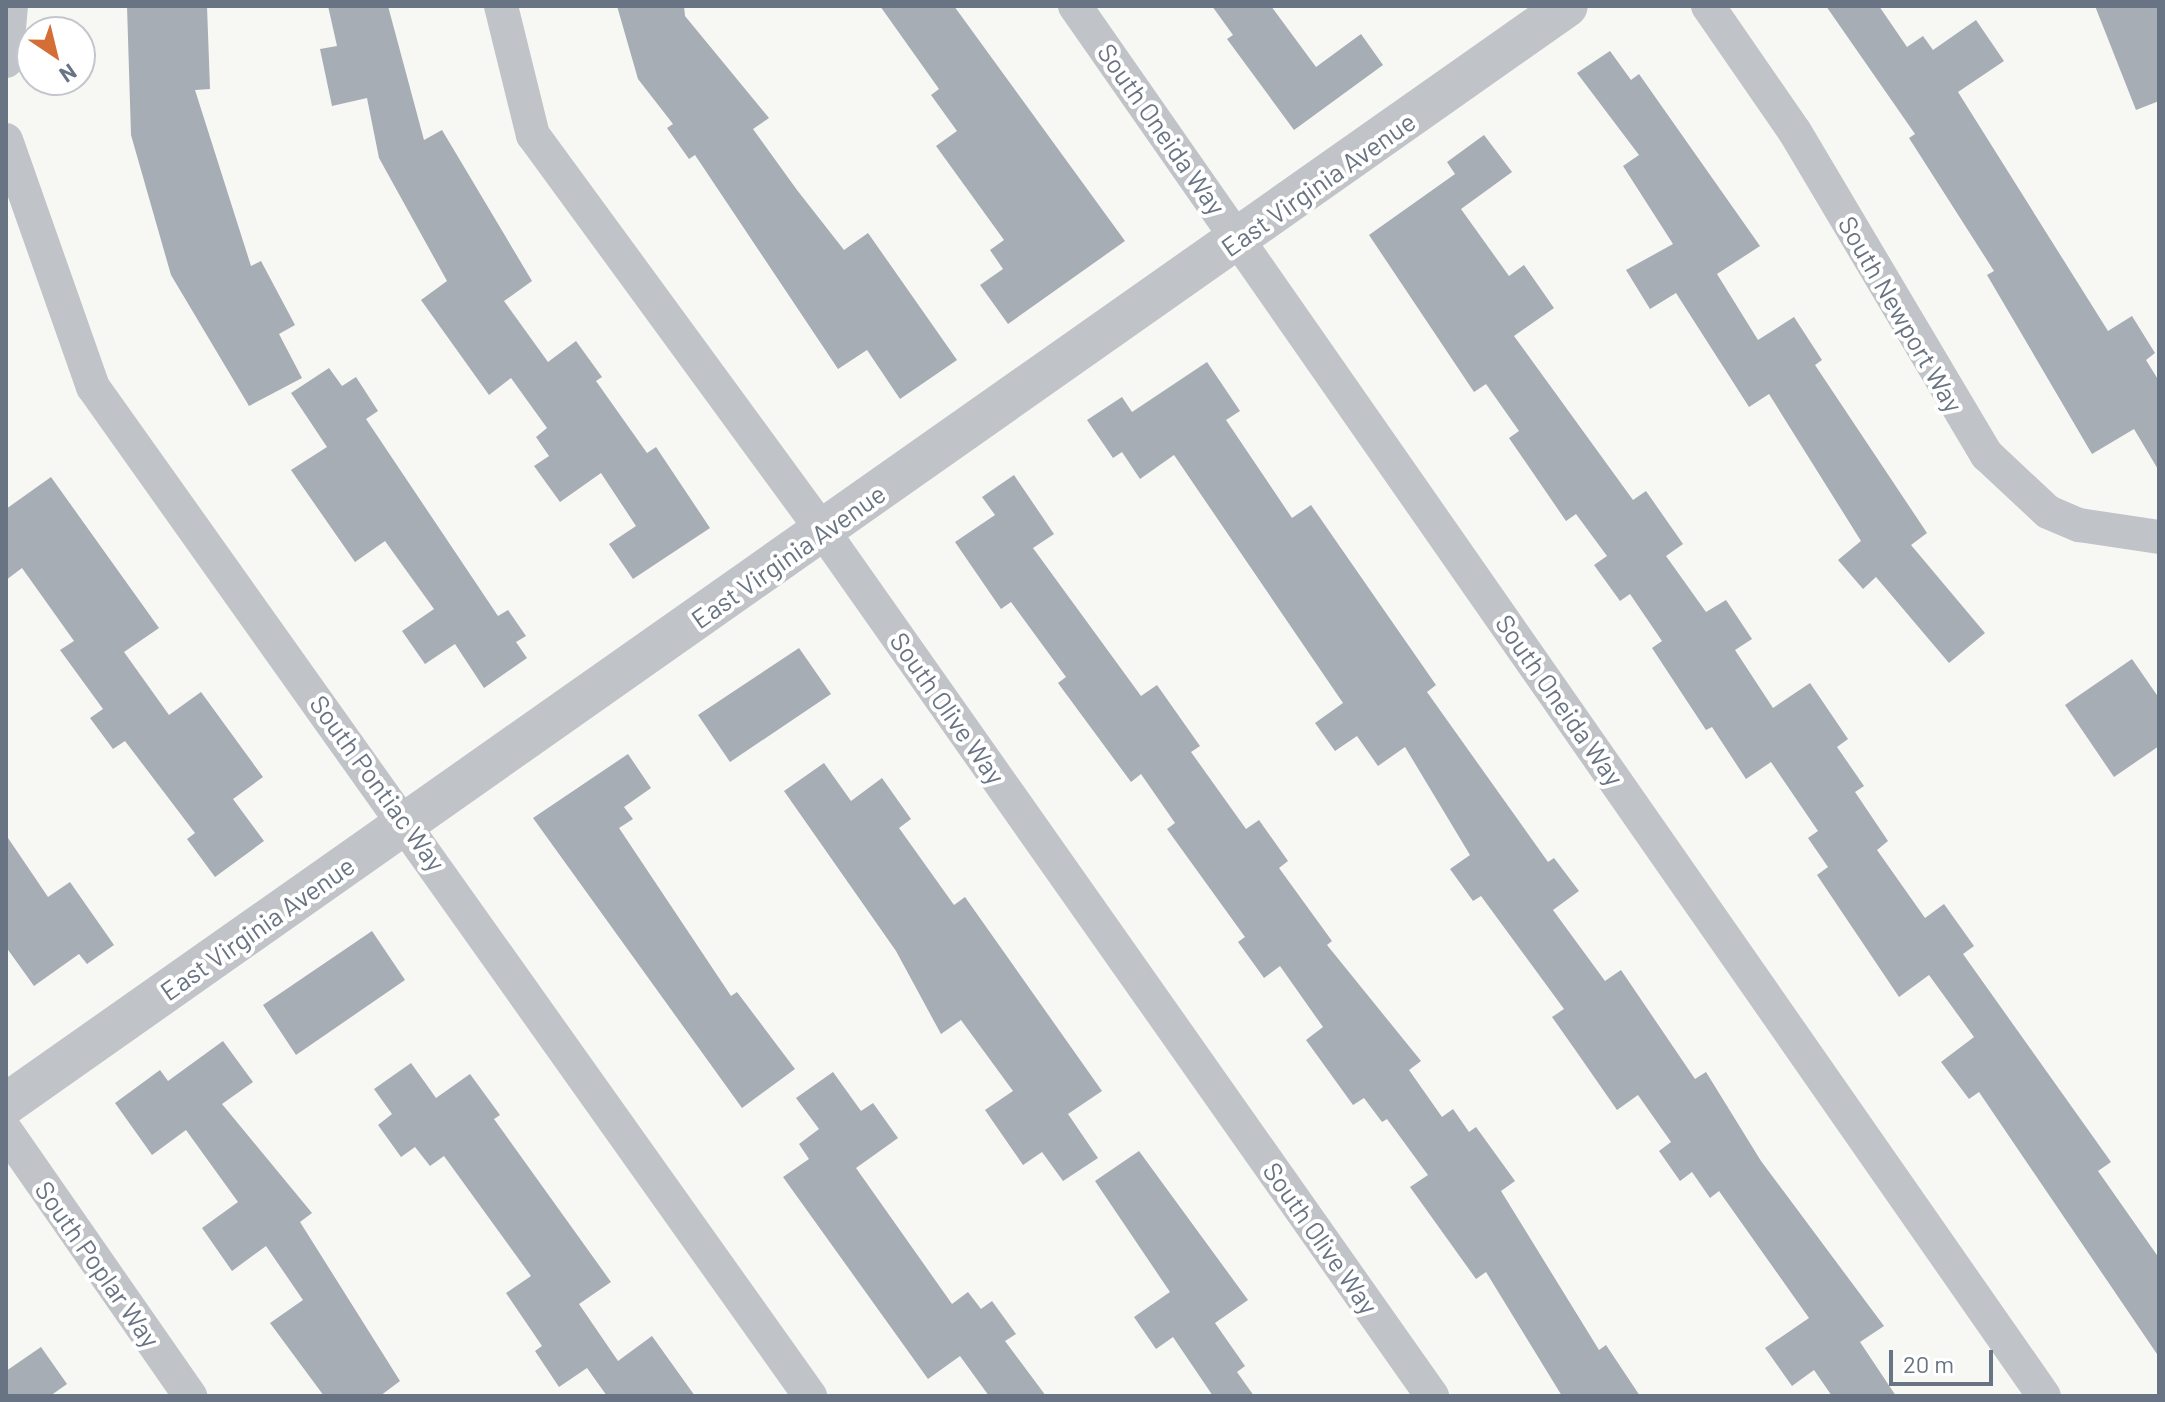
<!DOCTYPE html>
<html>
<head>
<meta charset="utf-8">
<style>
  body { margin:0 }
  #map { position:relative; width:2165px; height:1402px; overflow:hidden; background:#f7f7f4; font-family:Barlow,sans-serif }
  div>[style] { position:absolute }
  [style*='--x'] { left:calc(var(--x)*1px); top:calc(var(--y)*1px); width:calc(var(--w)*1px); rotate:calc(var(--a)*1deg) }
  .building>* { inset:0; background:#a7adb4 }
  .minor>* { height:34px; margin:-17px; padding:0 17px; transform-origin:17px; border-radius:17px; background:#c0c3c7 }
  .tertiary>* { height:42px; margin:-21px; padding:0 21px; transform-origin:21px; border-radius:21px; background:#c0c3c7 }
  span { translate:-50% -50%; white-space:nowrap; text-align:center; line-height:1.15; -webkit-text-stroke:8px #fff; paint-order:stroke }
  .street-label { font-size:26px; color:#687483 }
  .frame { position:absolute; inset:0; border:8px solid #687483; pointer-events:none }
  .north { position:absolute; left:16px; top:16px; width:80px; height:80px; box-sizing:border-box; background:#fff; border:2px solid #c3c7cd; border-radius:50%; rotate:145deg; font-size:22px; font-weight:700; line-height:32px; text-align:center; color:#687483 }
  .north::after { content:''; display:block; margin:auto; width:28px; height:36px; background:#d56d36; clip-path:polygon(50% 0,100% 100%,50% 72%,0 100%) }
  .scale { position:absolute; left:1889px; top:1350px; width:104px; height:36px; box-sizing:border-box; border:4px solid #687483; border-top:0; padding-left:10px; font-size:24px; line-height:28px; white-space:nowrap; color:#687483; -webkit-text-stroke:6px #fff; paint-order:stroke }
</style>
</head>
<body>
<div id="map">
  <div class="building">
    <div style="clip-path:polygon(127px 6px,207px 6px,210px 89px,195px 90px,251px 266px,261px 261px,295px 325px,279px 334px,302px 378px,249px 406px,171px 275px,131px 135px)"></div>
    <div style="clip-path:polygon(328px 6px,388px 6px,424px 140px,442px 130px,532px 281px,504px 301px,548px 362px,576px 341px,602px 377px,596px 381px,647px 453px,656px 447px,710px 528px,633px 579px,609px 544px,636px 526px,601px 473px,560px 502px,534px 466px,549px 456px,536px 437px,547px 428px,511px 378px,489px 395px,421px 300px,447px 281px,379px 158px,367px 98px,332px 106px,320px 49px,337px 46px)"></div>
    <div style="clip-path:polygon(617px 6px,684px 6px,685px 16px,769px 118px,753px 129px,797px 190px,844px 250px,868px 233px,957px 360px,900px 399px,867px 350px,838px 369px,695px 155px,689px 159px,667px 128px,673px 124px,638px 79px)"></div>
    <div style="clip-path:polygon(880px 6px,954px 6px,1125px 241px,1008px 324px,980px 285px,1003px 269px,990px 250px,1004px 240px,936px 146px,957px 131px,931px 95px,939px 89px)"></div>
    <div style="clip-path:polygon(1212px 6px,1271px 6px,1316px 67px,1361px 34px,1383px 65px,1294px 130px,1227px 39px,1233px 35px)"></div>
    <div style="clip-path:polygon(1826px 6px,1879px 6px,1907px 47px,1923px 36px,1933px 50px,1976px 20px,2004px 61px,1958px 92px,2108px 331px,2132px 316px,2155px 353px,2146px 360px,2159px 381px,2159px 471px,2134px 429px,2092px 454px,1987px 275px,1994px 271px,1909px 138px,1915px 134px)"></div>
    <div style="clip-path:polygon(2095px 6px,2159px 6px,2159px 101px,2136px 110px)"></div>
    <div style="clip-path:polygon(1610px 51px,1631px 80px,1639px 74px,1760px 246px,1717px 274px,1758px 340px,1794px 317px,1822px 360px,1815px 365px,1927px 533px,1911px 545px,1985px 633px,1949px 663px,1876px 577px,1863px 589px,1838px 560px,1861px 541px,1769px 394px,1749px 407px,1676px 293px,1650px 309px,1626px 270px,1673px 244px,1623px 166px,1639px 155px,1577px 73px)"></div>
    <div style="clip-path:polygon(1484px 135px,1512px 172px,1461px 209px,1509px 276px,1524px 265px,1554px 308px,1514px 336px,1633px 500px,1646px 491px,1683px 544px,1666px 556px,1706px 612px,1726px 600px,1752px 639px,1735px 650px,1773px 708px,1810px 683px,1848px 739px,1837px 747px,1864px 786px,1855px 792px,1888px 841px,1877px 850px,1925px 918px,1944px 904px,1974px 946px,1963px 954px,2111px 1162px,2098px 1171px,2159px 1258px,2159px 1357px,1979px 1092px,1969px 1099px,1941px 1062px,1974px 1037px,1929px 975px,1899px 997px,1817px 875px,1828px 867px,1808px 838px,1818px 831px,1771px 762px,1746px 779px,1712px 727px,1706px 730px,1652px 648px,1662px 641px,1630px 594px,1620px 601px,1594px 565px,1607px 556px,1576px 514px,1566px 521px,1509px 438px,1519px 431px,1486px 384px,1474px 392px,1369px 235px,1455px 174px,1447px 162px)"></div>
    <div style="clip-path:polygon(1207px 362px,1240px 411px,1226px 420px,1292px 518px,1311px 505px,1436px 685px,1427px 692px,1548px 862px,1554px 858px,1579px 891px,1553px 910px,1605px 981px,1621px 970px,1695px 1079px,1706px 1072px,1761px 1161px,1884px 1326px,1860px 1342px,1896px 1396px,1832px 1396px,1814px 1370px,1792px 1386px,1765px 1348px,1809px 1318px,1719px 1191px,1710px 1198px,1692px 1172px,1680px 1181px,1659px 1151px,1671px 1142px,1638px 1095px,1617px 1110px,1576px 1051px,1552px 1017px,1564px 1009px,1481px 896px,1473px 901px,1450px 869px,1470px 855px,1405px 747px,1378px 766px,1357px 736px,1335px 751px,1315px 723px,1343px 703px,1174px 455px,1140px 479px,1122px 452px,1113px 458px,1087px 420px,1122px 397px,1132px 412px)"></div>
    <div style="clip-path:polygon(329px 368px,342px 386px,356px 377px,378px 411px,366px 419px,498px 616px,508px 610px,526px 636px,516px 642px,527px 658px,484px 688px,455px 644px,425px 664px,402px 631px,434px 609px,385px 541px,355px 562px,291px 470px,327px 447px,291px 393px)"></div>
    <div style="clip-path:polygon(1014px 475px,1054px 534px,1033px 548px,1141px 696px,1157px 685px,1200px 746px,1191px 752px,1246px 829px,1259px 820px,1288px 861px,1279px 868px,1332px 941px,1327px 945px,1421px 1061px,1409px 1070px,1442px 1117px,1453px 1109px,1469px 1132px,1476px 1127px,1515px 1181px,1501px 1191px,1599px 1350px,1606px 1345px,1640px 1396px,1562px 1396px,1486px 1272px,1476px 1279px,1410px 1187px,1428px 1175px,1387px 1119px,1382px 1122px,1364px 1098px,1353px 1105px,1306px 1040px,1323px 1027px,1280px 966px,1264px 978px,1238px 942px,1245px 937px,1167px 829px,1175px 823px,1141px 774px,1131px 782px,1058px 683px,1066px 677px,1011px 602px,1001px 609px,955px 542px,995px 515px,982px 497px)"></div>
    <div style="clip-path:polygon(51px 477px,159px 628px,124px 652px,169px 715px,201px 692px,263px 777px,233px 799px,264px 841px,215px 877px,187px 839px,195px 833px,125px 741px,113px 749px,90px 718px,103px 709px,60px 650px,74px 641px,22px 568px,6px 580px,6px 509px)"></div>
    <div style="clip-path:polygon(799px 648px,831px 694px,730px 762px,698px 715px)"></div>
    <div style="clip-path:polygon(2132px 659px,2159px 698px,2159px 746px,2114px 777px,2065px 705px)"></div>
    <div style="clip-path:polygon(628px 754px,651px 788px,624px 807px,633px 819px,619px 828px,731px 996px,737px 992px,795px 1069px,742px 1108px,533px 818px)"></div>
    <div style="clip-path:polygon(824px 763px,851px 801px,882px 778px,911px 819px,899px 828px,954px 905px,965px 897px,1102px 1091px,1068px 1114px,1098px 1158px,1063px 1181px,1042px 1152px,1023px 1165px,985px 1110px,1013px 1091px,961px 1020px,941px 1034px,896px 951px,784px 791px)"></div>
    <div style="clip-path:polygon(6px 835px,48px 897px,70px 882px,114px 945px,87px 964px,79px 954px,34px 986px,6px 947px)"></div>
    <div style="clip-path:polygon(372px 931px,405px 980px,296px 1055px,263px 1005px)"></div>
    <div style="clip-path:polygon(223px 1041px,253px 1082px,222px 1104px,312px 1213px,300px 1222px,400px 1381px,380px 1396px,324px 1396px,270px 1323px,303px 1300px,266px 1246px,232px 1271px,202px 1228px,238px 1202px,186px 1130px,152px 1155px,115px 1103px,160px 1070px,168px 1081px)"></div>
    <div style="clip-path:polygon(411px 1063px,436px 1098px,470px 1074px,500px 1115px,494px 1119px,611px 1282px,579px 1304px,618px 1361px,652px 1336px,695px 1396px,607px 1396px,587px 1368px,559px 1387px,535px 1351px,542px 1346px,506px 1293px,531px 1276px,444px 1156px,430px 1166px,415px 1147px,401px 1157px,378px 1125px,392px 1114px,374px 1089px)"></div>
    <div style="clip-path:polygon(833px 1072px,861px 1111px,873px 1103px,898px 1138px,856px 1168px,952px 1304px,968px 1292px,981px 1309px,992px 1301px,1016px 1334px,1005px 1341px,1046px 1396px,989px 1396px,960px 1356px,928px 1379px,783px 1177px,809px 1159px,799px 1144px,819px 1129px,796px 1098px)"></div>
    <div style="clip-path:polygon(1139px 1151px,1248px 1300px,1215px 1323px,1245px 1366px,1237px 1372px,1254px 1396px,1213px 1396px,1173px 1337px,1156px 1349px,1134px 1317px,1170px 1292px,1095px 1181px)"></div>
    <div style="clip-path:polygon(41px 1347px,67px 1384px,50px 1396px,6px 1396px,6px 1371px)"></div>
  </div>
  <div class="minor">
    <div style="--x:501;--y:6;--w:133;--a:76.1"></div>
    <div style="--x:533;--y:135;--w:491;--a:53.8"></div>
    <div style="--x:823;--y:531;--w:1058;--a:54.85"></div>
    <div style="--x:1075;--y:6;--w:1694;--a:55.12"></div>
    <div style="--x:1708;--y:6;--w:153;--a:55.4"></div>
    <div style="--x:1795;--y:132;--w:376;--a:59.3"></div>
    <div style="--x:1987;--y:455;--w:83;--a:43.1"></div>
    <div style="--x:2048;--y:512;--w:34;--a:23"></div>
    <div style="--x:2079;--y:525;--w:81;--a:8.5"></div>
    <div style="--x:6;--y:61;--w:55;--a:-84.8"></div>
    <div style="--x:6;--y:140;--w:262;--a:70.6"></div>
    <div style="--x:93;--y:387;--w:1238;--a:54.6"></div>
    <div style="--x:6;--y:1131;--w:323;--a:55.2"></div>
  </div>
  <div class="tertiary">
    <div style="--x:6;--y:1104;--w:1908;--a:-35.12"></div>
  </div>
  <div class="street-label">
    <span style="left:1162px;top:129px;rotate:55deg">South Oneida Way</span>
    <span style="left:1318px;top:184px;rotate:-35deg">East Virginia Avenue</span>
    <span style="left:1901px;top:314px;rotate:60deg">South Newport Way</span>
    <span style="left:788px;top:556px;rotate:-35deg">East Virginia Avenue</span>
    <span style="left:1560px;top:700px;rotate:55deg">South Oneida Way</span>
    <span style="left:948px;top:708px;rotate:55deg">South Olive Way</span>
    <span style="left:378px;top:783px;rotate:54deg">South Pontiac Way</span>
    <span style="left:257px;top:928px;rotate:-35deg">East Virginia Avenue</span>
    <span style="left:1321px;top:1238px;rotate:55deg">South Olive Way</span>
    <span style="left:98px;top:1264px;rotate:55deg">South Poplar Way</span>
  </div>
  <div class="frame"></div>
  <div class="north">N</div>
  <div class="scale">20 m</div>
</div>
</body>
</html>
